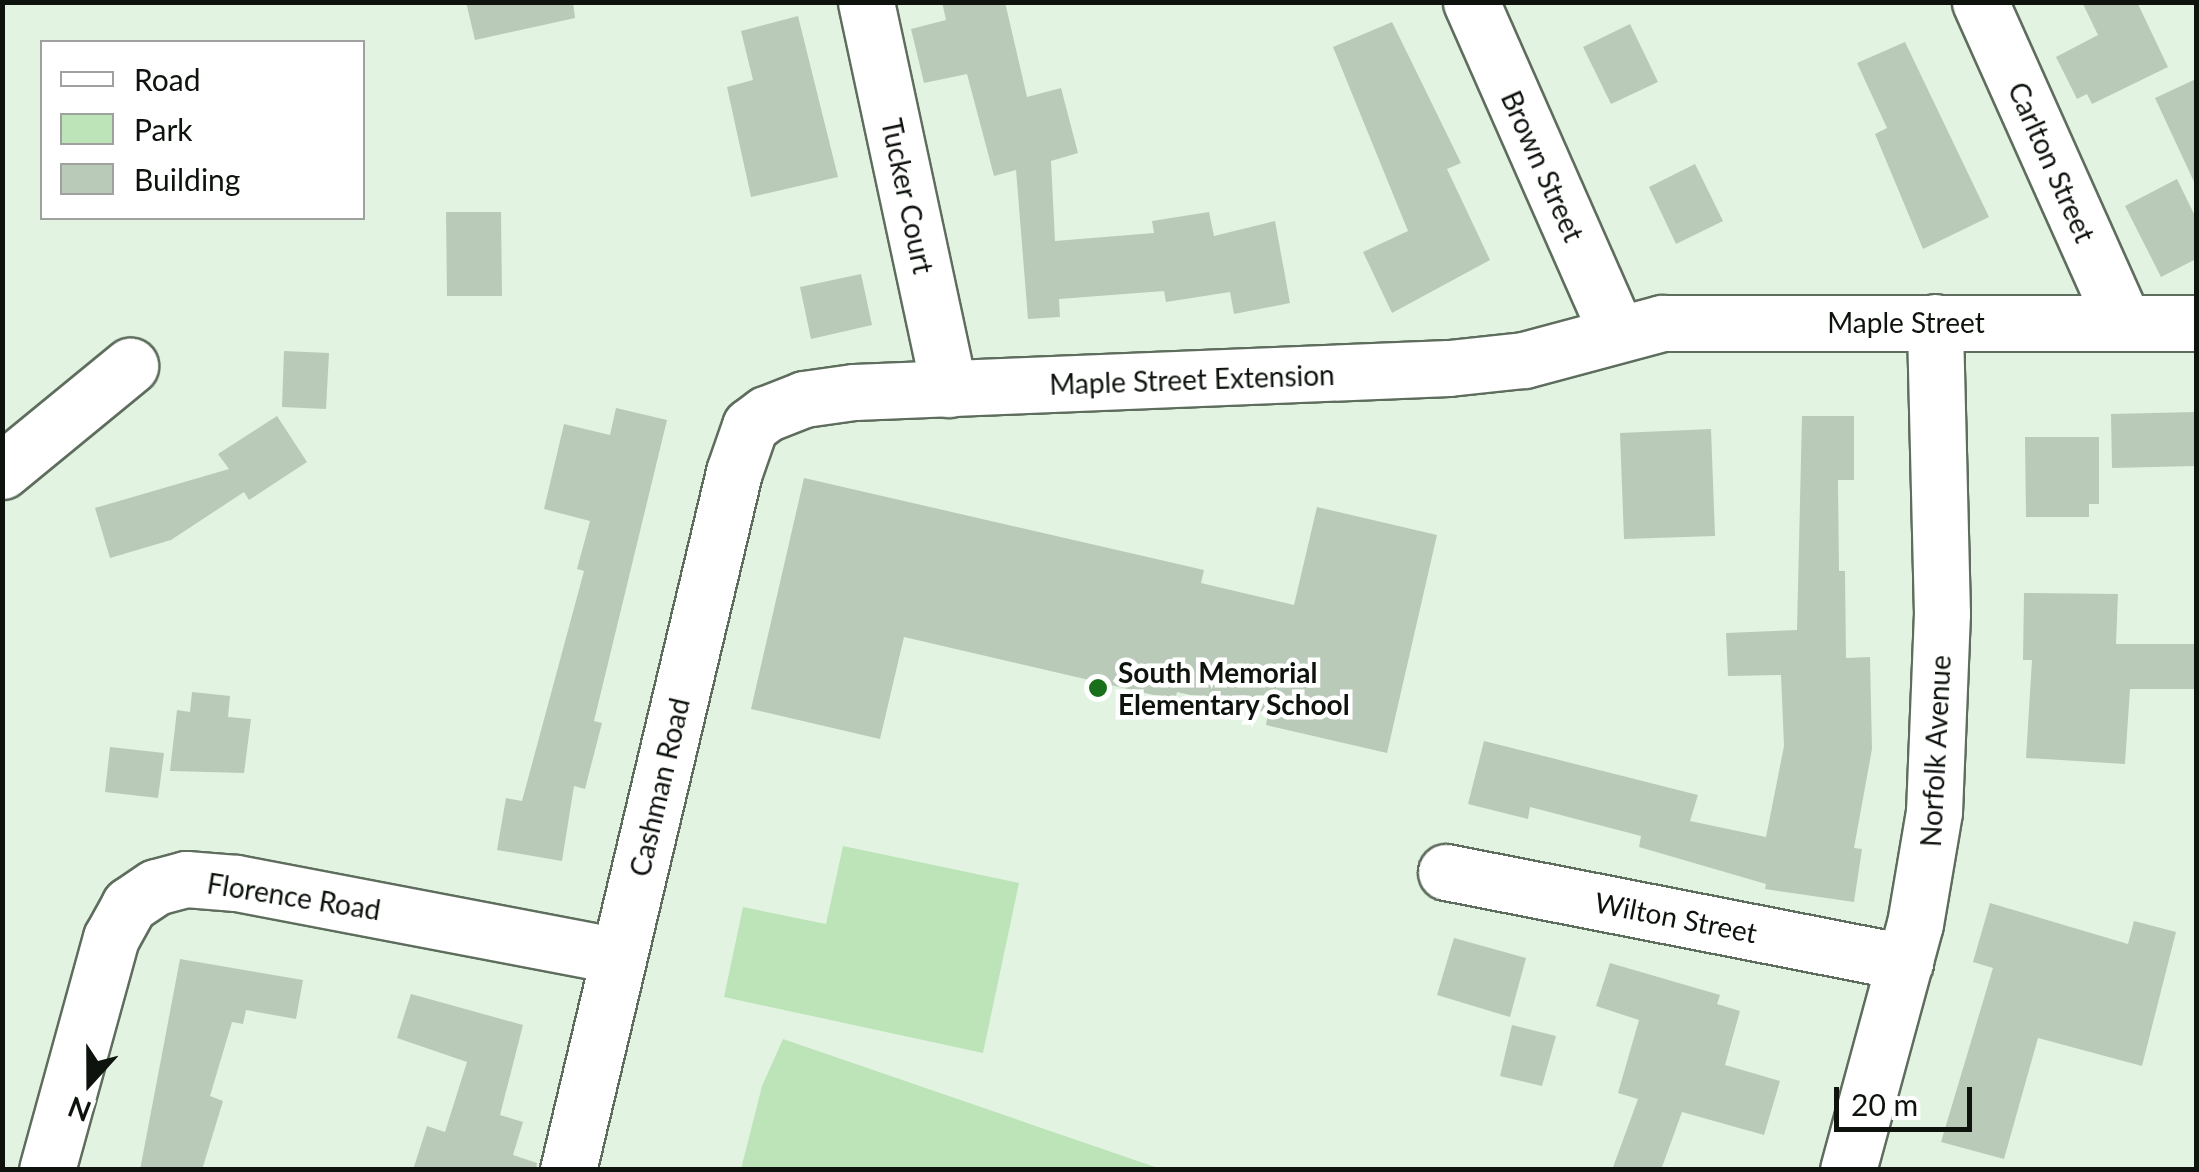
<!DOCTYPE html>
<html>
<head>
<meta charset="utf-8">
<style>
  body { margin:0 }
  #map { position:relative; width:2199px; height:1172px; overflow:hidden; background:#e2f4e1; font-family:Lato,sans-serif }
  div>[style] { position:absolute }
  [style*='--x'] { left:calc(var(--x)*1px); top:calc(var(--y)*1px); width:calc(var(--w)*1px); rotate:calc(var(--a)*1deg) }
  .green>* { inset:0; background:#bde4b9 }
  .building>* { inset:0; background:#b9cab8 }
  .roads { filter:drop-shadow(2px 0 #5e6d5d) drop-shadow(-2px 0 #5e6d5d) drop-shadow(0 2px #5e6d5d) drop-shadow(0 -2px #5e6d5d) }
  .minor>* { height:55px; margin:-27.5px; padding:0 27.5px; transform-origin:27.5px; border-radius:27.5px; background:#fff }
  .dots>* { width:28px; height:28px; translate:-50% -50%; box-sizing:border-box; border:5px solid #fff; border-radius:50% }
  span { translate:-50% -50%; white-space:nowrap; text-align:center; line-height:1.15; -webkit-text-stroke:9px #fff; paint-order:stroke }
  .street-label { font-size:28px; color:#0e130d }
  .poi-label { font-size:28px; color:#0e130d; font-weight:700 }
  .left { translate:0 -50%; text-align:left }
  .frame { position:absolute; inset:0; border:5px solid #0e130d; pointer-events:none }
  .legend { position:absolute; left:40px; top:40px; width:325px; height:180px; box-sizing:border-box; background:#fff; border:2px solid #9fa19e; margin:0; padding:12px 18px; list-style:none; font-size:30px; color:#0e130d }
  .legend li { display:flex; align-items:center; gap:20px; height:50px }
  .legend b { width:50px; border:2px solid #9fa19e }
  .north { position:absolute; left:40px; top:1032px; width:100px; height:100px; -webkit-text-stroke:8px #fff; paint-order:stroke; rotate:201deg; font-size:28px; font-weight:700; line-height:40px; text-align:center; color:#0e130d }
  .north::after { content:''; display:block; margin:auto; width:35px; height:45px; background:#0e130d; clip-path:polygon(50% 0,100% 100%,50% 72%,0 100%) }
  .scale { position:absolute; left:1834px; top:1087px; width:138px; height:45px; box-sizing:border-box; border:5px solid #0e130d; border-top:0; padding-left:12px; font-size:30px; line-height:35px; white-space:nowrap; color:#0e130d; -webkit-text-stroke:8px #fff; paint-order:stroke }
</style>
</head>
<body>
<div id="map">
  <div class="green">
    <div style="clip-path:polygon(843px 846px,1019px 883px,983px 1053px,724px 997px,743px 907px,826px 924px)"></div>
    <div style="clip-path:polygon(783px 1039px,1161px 1169px,741px 1169px,762px 1086px)"></div>
  </div>
  <div class="building">
    <div style="clip-path:polygon(466px 2px,573px 2px,575px 18px,475px 40px)"></div>
    <div style="clip-path:polygon(942px 2px,1005px 2px,1027px 97px,1061px 88px,1078px 153px,1051px 161px,1055px 241px,1154px 233px,1152px 221px,1209px 212px,1214px 236px,1275px 221px,1290px 303px,1234px 314px,1230px 292px,1166px 302px,1164px 291px,1059px 299px,1060px 317px,1028px 319px,1016px 170px,994px 176px,967px 74px,924px 83px,911px 29px,946px 20px)"></div>
    <div style="clip-path:polygon(2082px 2px,2137px 2px,2168px 67px,2092px 104px,2087px 94px,2077px 99px,2056px 57px,2098px 35px)"></div>
    <div style="clip-path:polygon(798px 16px,838px 177px,751px 197px,727px 87px,753px 80px,741px 31px)"></div>
    <div style="clip-path:polygon(1392px 22px,1461px 163px,1447px 169px,1490px 260px,1392px 313px,1363px 252px,1408px 231px,1333px 47px)"></div>
    <div style="clip-path:polygon(1630px 24px,1658px 82px,1611px 104px,1583px 47px)"></div>
    <div style="clip-path:polygon(1905px 42px,1989px 217px,1923px 249px,1875px 134px,1887px 128px,1857px 63px)"></div>
    <div style="clip-path:polygon(2196px 79px,2196px 186px,2155px 98px)"></div>
    <div style="clip-path:polygon(1695px 164px,1723px 221px,1676px 244px,1649px 187px)"></div>
    <div style="clip-path:polygon(2177px 179px,2196px 218px,2196px 259px,2161px 277px,2125px 206px)"></div>
    <div style="clip-path:polygon(446px 212px,501px 212px,502px 296px,447px 296px)"></div>
    <div style="clip-path:polygon(861px 274px,872px 325px,811px 339px,800px 287px)"></div>
    <div style="clip-path:polygon(284px 351px,329px 353px,326px 409px,282px 407px)"></div>
    <div style="clip-path:polygon(616px 408px,667px 420px,594px 721px,602px 723px,585px 789px,574px 786px,562px 861px,497px 850px,506px 798px,522px 801px,584px 571px,577px 569px,590px 521px,544px 509px,564px 424px,610px 435px)"></div>
    <div style="clip-path:polygon(2196px 412px,2196px 466px,2112px 468px,2111px 414px)"></div>
    <div style="clip-path:polygon(277px 416px,307px 462px,249px 500px,244px 492px,171px 540px,110px 558px,95px 508px,229px 469px,218px 454px)"></div>
    <div style="clip-path:polygon(1802px 416px,1854px 416px,1854px 480px,1838px 480px,1839px 571px,1845px 571px,1846px 658px,1870px 657px,1872px 749px,1854px 848px,1862px 849px,1854px 902px,1765px 889px,1766px 884px,1639px 847px,1641px 836px,1530px 807px,1528px 819px,1468px 804px,1484px 741px,1698px 795px,1690px 821px,1766px 837px,1784px 746px,1781px 675px,1728px 676px,1726px 633px,1797px 630px)"></div>
    <div style="clip-path:polygon(1711px 429px,1715px 536px,1624px 539px,1620px 433px)"></div>
    <div style="clip-path:polygon(2025px 437px,2099px 437px,2099px 504px,2089px 504px,2089px 517px,2026px 517px)"></div>
    <div style="clip-path:polygon(804px 478px,1204px 570px,1201px 583px,1294px 605px,1317px 507px,1437px 535px,1387px 753px,1266px 725px,1268px 713px,1177px 692px,1175px 700px,904px 637px,880px 739px,751px 709px)"></div>
    <div style="clip-path:polygon(2024px 593px,2118px 594px,2116px 644px,2196px 644px,2196px 689px,2130px 689px,2125px 764px,2026px 758px,2032px 660px,2023px 660px)"></div>
    <div style="clip-path:polygon(192px 692px,230px 696px,228px 717px,251px 719px,244px 773px,170px 771px,177px 710px,190px 712px)"></div>
    <div style="clip-path:polygon(110px 747px,164px 753px,158px 798px,105px 792px)"></div>
    <div style="clip-path:polygon(1990px 903px,2128px 944px,2134px 921px,2176px 932px,2142px 1066px,2038px 1038px,2004px 1159px,1941px 1142px,1993px 968px,1973px 962px)"></div>
    <div style="clip-path:polygon(1454px 938px,1526px 958px,1510px 1017px,1437px 995px)"></div>
    <div style="clip-path:polygon(180px 959px,303px 980px,296px 1019px,246px 1010px,243px 1024px,232px 1022px,210px 1096px,223px 1101px,202px 1170px,140px 1170px)"></div>
    <div style="clip-path:polygon(1610px 963px,1720px 995px,1717px 1004px,1740px 1011px,1725px 1065px,1780px 1081px,1764px 1135px,1682px 1112px,1661px 1170px,1612px 1170px,1638px 1099px,1618px 1093px,1639px 1020px,1596px 1006px)"></div>
    <div style="clip-path:polygon(411px 994px,523px 1025px,500px 1115px,523px 1122px,513px 1155px,537px 1163px,536px 1170px,413px 1170px,427px 1126px,445px 1132px,467px 1062px,397px 1038px)"></div>
    <div style="clip-path:polygon(1512px 1025px,1556px 1036px,1542px 1086px,1500px 1076px)"></div>
  </div>
  <div class="roads">
    <div class="minor">
      <div style="--x:866;--y:2;--w:396;--a:77.9"></div>
      <div style="--x:1471;--y:2;--w:359;--a:66.2"></div>
      <div style="--x:1980;--y:2;--w:350;--a:65.9"></div>
      <div style="--x:2;--y:471;--w:166;--a:-39.4"></div>
      <div style="--x:1446;--y:872;--w:468;--a:11.1"></div>
      <div style="--x:47;--y:1170;--w:241;--a:-74.6"></div>
      <div style="--x:111;--y:938;--w:38;--a:-61"></div>
      <div style="--x:129;--y:905;--w:32;--a:-34"></div>
      <div style="--x:156;--y:887;--w:31;--a:-15"></div>
      <div style="--x:186;--y:879;--w:50;--a:4.6"></div>
      <div style="--x:236;--y:883;--w:389;--a:10.8"></div>
      <div style="--x:568;--y:1170;--w:717;--a:-76.62"></div>
      <div style="--x:734;--y:472;--w:49;--a:-70.8"></div>
      <div style="--x:750;--y:426;--w:20;--a:-37"></div>
      <div style="--x:766;--y:414;--w:41;--a:-21.5"></div>
      <div style="--x:804;--y:399;--w:50;--a:-8"></div>
      <div style="--x:854;--y:392;--w:595;--a:-2.31"></div>
      <div style="--x:1449;--y:368;--w:75;--a:-6.1"></div>
      <div style="--x:1524;--y:360;--w:143;--a:-15"></div>
      <div style="--x:1662;--y:323;--w:534;--a:0"></div>
      <div style="--x:1848;--y:1170;--w:255;--a:-74.8"></div>
      <div style="--x:1915;--y:924;--w:114;--a:-80.4"></div>
      <div style="--x:1934;--y:812;--w:198;--a:-87.7"></div>
      <div style="--x:1942;--y:614;--w:292;--a:-91.4"></div>
    </div>
  </div>
  <div class="dots">
    <div style="left:1098px;top:688px;background:#1a701a"></div>
  </div>
  <div class="street-label">
    <span style="left:2052px;top:162px;rotate:66deg">Carlton Street</span>
    <span style="left:1543px;top:166px;rotate:66deg">Brown Street</span>
    <span style="left:908px;top:196px;rotate:78deg">Tucker Court</span>
    <span style="left:1906px;top:322px">Maple Street</span>
    <span style="left:1192px;top:379px;rotate:-2deg">Maple Street Extension</span>
    <span style="left:1935px;top:751px;rotate:-87deg">Norfolk Avenue</span>
    <span style="left:659px;top:787px;rotate:-77deg">Cashman Road</span>
    <span style="left:294px;top:896px;rotate:9deg">Florence Road</span>
    <span style="left:1676px;top:917px;rotate:11deg">Wilton Street</span>
  </div>
  <div class="poi-label">
    <span class="left" style="left:1118px;top:688px">South Memorial<br>Elementary School</span>
  </div>
  <div class="frame"></div>
  <ul class="legend">
  <li><b style="height:12px;background:#fff"></b>Road</li>
  <li><b style="height:28px;background:#bde4b9"></b>Park</li>
  <li><b style="height:28px;background:#b9cab8"></b>Building</li>
  </ul>
  <div class="north">N</div>
  <div class="scale">20 m</div>
</div>
</body>
</html>
